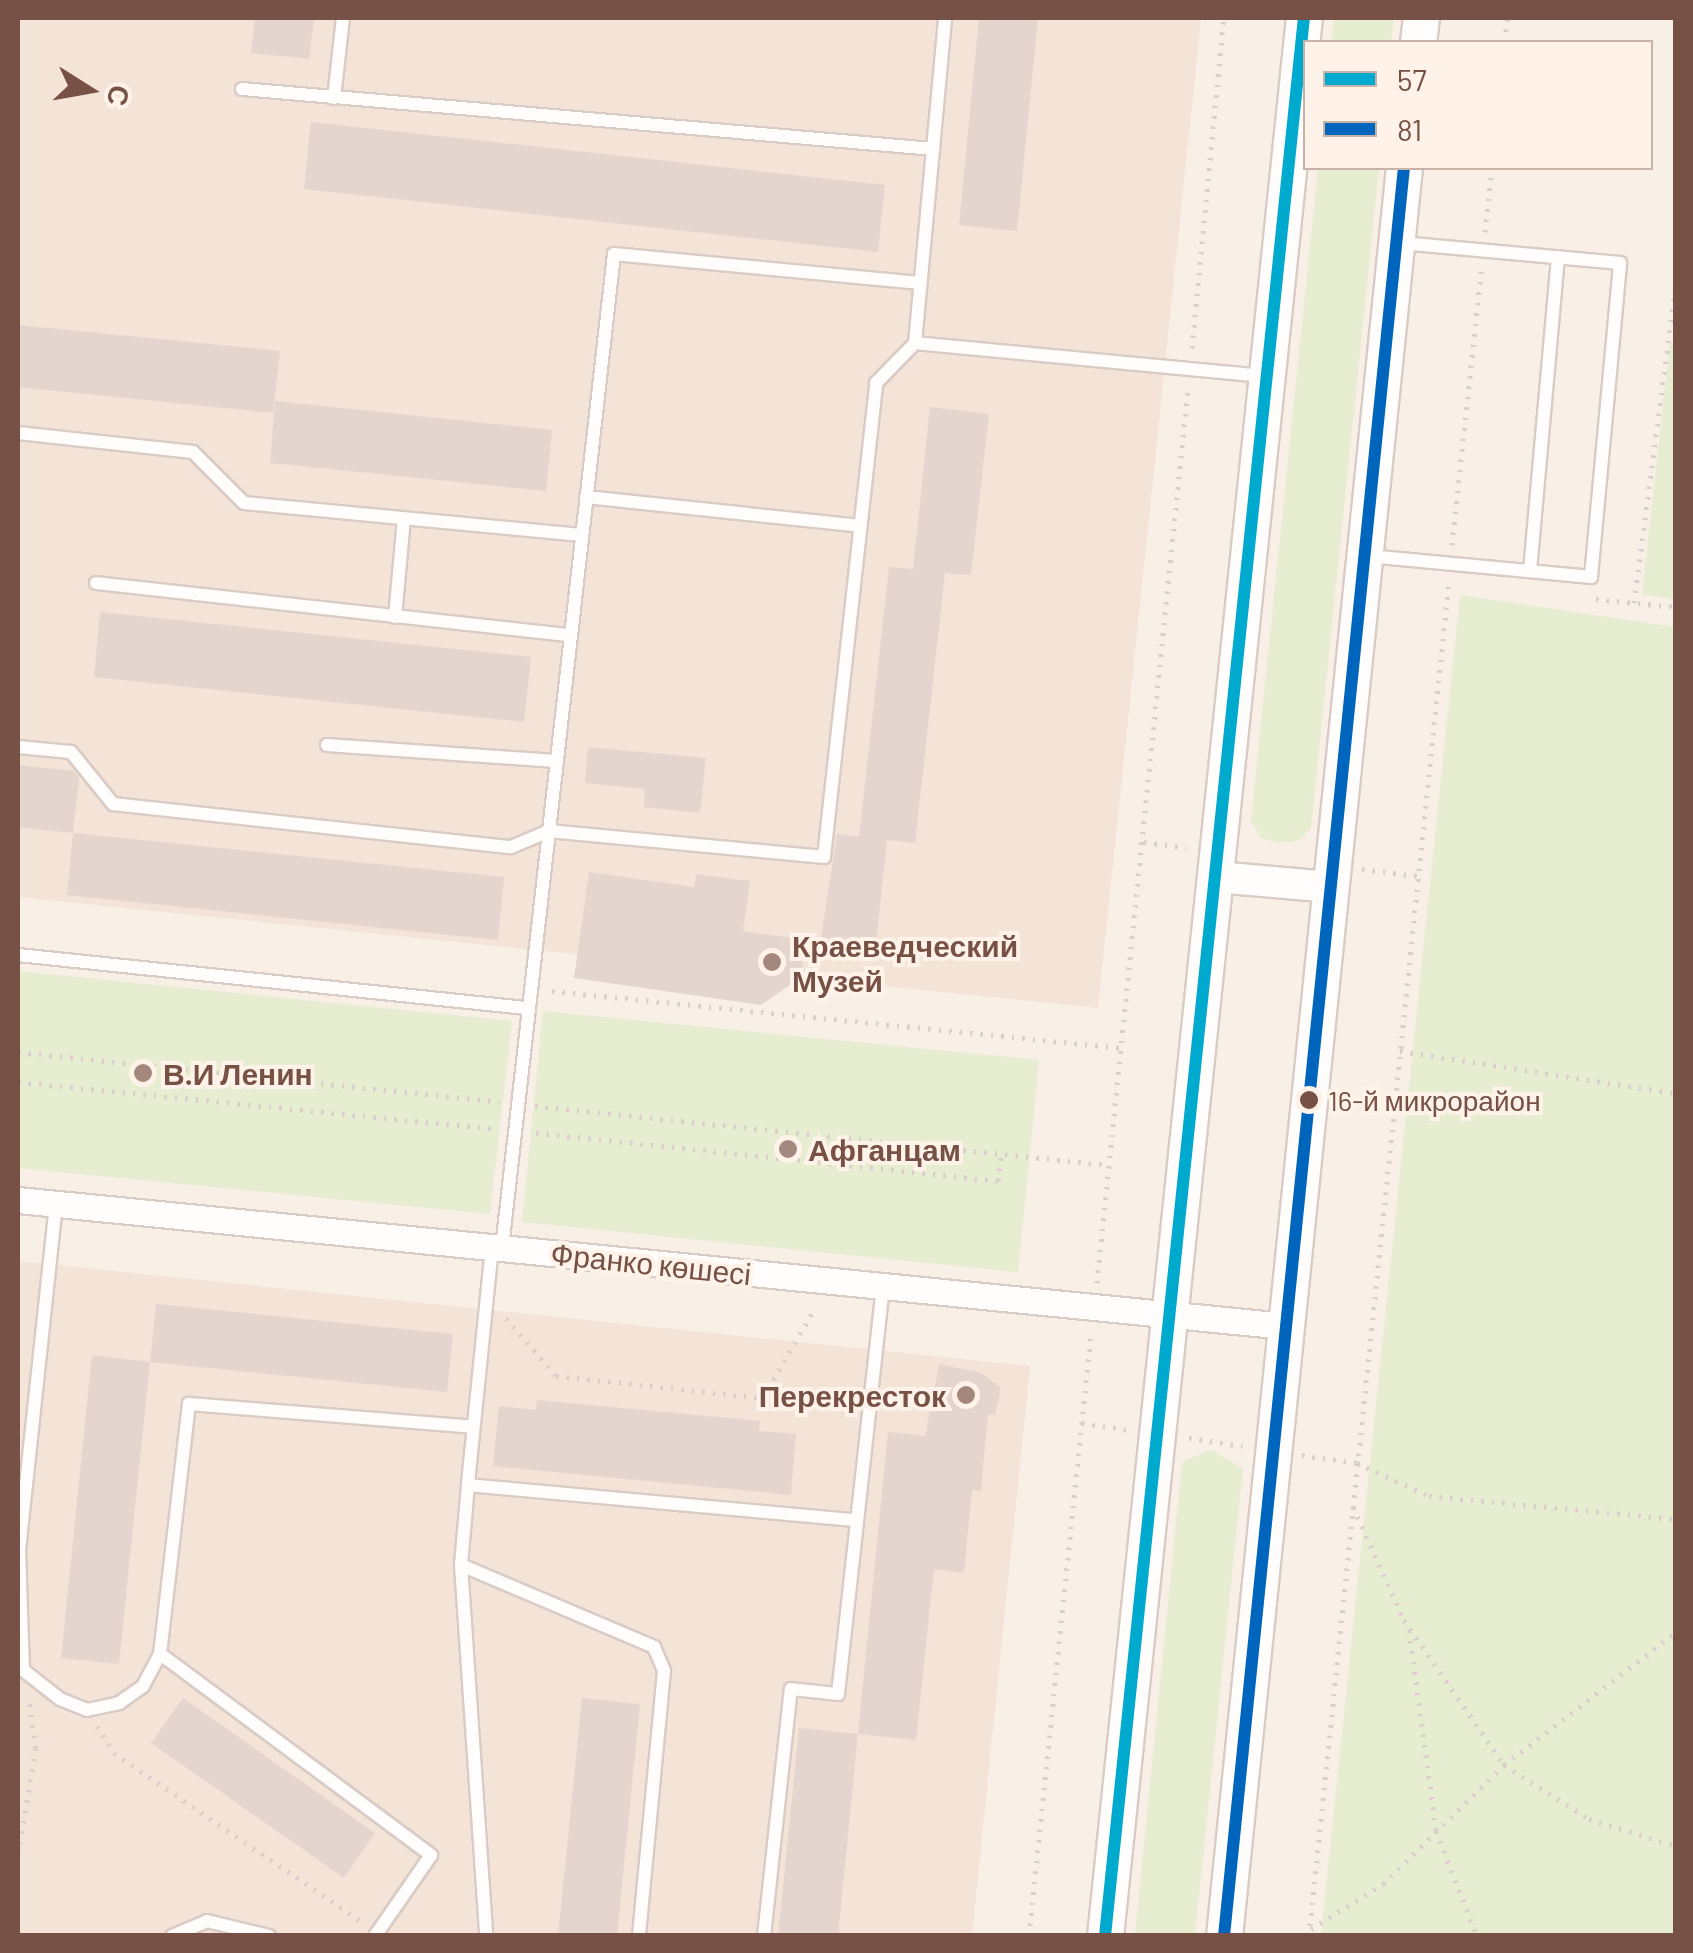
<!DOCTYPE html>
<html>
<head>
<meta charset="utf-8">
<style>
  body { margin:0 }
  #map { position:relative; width:1693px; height:1953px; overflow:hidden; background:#f8efe7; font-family:Barlow,sans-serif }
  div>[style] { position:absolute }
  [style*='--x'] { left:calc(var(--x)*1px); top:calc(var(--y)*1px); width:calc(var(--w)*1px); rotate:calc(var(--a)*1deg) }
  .residential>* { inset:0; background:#f4e3d7 }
  .green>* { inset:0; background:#e6edd0 }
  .building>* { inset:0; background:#e4d5cf }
  .path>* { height:5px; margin-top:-2.5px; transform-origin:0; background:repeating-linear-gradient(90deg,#dacfca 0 2.5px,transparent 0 10.5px) }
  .roads { filter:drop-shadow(2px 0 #d9cbc5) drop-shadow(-2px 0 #d9cbc5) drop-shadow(0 2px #d9cbc5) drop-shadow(0 -2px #d9cbc5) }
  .service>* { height:12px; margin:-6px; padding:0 6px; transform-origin:6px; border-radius:6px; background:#fefdfb }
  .minor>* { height:25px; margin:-12.5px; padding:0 12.5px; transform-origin:12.5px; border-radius:12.5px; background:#fefdfb }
  .tertiary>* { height:30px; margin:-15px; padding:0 15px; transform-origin:15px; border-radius:15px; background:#fefdfb }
  .secondary>* { height:35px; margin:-17.5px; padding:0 17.5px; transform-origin:17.5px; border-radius:17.5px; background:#fefdfb }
  .bus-1>* { height:12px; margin:-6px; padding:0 6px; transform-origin:6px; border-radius:6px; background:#00a9ce }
  .bus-2>* { height:12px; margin:-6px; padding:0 6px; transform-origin:6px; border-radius:6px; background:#0065bd }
  .dots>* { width:28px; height:28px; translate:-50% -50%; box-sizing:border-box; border:5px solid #fff3e9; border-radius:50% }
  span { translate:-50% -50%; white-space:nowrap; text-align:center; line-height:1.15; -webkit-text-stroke:8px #fff3e9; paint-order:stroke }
  .bus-label { font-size:28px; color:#775046 }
  .left { translate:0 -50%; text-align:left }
  .poi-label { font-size:30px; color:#775046; font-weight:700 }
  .right { translate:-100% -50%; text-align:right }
  .street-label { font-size:30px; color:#775046 }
  .frame { position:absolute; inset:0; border:20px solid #775046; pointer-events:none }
  .legend { position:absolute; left:1303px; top:40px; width:350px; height:130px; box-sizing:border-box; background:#fff3e9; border:2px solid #c9b2a8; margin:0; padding:12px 18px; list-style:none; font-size:30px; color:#775046 }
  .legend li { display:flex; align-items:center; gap:20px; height:50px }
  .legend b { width:50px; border:2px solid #c9b2a8 }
  .north { position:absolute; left:40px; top:40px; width:100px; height:100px; -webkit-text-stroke:8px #fff3e9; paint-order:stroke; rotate:101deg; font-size:28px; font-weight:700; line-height:40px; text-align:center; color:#775046 }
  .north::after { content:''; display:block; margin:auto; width:35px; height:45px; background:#775046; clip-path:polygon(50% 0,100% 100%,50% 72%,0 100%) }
</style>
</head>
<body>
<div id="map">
  <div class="residential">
    <div style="clip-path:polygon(18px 18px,1201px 18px,1098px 1008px,18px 897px)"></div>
    <div style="clip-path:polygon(18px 1261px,1030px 1366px,972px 1935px,18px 1936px)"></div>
  </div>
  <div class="green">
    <div style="clip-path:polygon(1334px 18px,1394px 18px,1391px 42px,1331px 42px)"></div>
    <div style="clip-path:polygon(1318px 168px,1379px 168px,1311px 828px,1297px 841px,1277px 843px,1261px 838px,1251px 821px)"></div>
    <div style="clip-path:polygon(1670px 343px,1676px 343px,1675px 599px,1642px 595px)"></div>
    <div style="clip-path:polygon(1460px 595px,1675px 627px,1675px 1935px,1321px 1935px)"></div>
    <div style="clip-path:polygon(18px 971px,512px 1021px,490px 1214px,18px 1168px)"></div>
    <div style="clip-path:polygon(543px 1011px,1039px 1060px,1018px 1272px,522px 1222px)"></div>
    <div style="clip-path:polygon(1211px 1450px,1243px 1468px,1195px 1935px,1135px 1935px,1182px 1462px)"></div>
  </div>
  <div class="building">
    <div style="clip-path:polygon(255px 18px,314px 18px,309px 59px,251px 53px)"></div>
    <div style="clip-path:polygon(979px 18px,1038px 18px,1017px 231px,959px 225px)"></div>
    <div style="clip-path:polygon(311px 122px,885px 185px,878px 252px,304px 189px)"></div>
    <div style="clip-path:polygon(18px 325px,280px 351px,273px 413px,18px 387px)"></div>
    <div style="clip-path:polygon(275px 401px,552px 430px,546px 491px,270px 463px)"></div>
    <div style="clip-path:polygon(930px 407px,989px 414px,971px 575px,945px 573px,915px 843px,887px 840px,876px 944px,821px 938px,837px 834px,859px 837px,889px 567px,913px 569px)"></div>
    <div style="clip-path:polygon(100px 612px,531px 657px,524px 722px,94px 677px)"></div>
    <div style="clip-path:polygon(588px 747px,706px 758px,700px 813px,644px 807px,645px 789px,585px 783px)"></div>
    <div style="clip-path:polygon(18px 765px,74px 771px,79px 778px,73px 833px,18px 827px)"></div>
    <div style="clip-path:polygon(73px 833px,504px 877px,498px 940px,67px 895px)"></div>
    <div style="clip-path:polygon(589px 872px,694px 887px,696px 874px,750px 881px,743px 931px,806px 940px,800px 978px,761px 1005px,574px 978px)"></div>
    <div style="clip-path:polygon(156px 1304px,453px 1334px,447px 1392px,150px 1362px)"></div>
    <div style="clip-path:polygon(92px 1355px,150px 1362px,119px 1664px,61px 1658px)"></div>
    <div style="clip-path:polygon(939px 1364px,981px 1373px,1001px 1388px,995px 1415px,988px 1414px,981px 1491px,972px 1490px,964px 1573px,934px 1569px,916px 1740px,858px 1734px,888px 1432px,925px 1436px)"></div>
    <div style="clip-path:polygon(537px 1400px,760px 1421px,759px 1431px,796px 1434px,791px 1495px,493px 1466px,499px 1406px,536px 1410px)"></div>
    <div style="clip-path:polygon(183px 1698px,375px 1833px,344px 1878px,151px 1743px)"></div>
    <div style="clip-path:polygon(582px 1698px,640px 1704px,617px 1936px,558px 1936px)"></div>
    <div style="clip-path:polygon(799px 1728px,858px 1734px,838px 1936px,778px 1936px)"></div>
  </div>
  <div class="path">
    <div style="--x:1505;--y:42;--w:24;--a:-85"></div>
    <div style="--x:1485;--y:232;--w:64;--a:-83.8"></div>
    <div style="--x:1192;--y:348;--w:332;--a:-84.5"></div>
    <div style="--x:1452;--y:545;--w:275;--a:-83.9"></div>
    <div style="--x:1596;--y:599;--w:80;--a:5.7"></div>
    <div style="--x:1634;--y:603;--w:324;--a:-82.5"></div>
    <div style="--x:1144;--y:842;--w:43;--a:7.9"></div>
    <div style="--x:1362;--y:869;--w:56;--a:7.1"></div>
    <div style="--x:552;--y:991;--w:573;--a:5.71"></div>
    <div style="--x:1400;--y:1051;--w:279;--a:8.7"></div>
    <div style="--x:18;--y:1052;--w:484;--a:5.9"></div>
    <div style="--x:18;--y:1082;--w:479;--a:5.6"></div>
    <div style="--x:535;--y:1106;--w:577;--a:5.87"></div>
    <div style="--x:536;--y:1133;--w:464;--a:5.9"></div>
    <div style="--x:998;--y:1181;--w:26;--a:-83"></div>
    <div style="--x:1097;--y:1283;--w:899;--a:-84.19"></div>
    <div style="--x:506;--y:1318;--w:77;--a:49.2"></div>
    <div style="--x:556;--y:1376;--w:208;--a:6.1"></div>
    <div style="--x:763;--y:1398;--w:104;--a:-60"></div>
    <div style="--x:1082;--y:1423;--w:47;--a:8.7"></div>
    <div style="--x:1189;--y:1438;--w:54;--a:8.6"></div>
    <div style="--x:1302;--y:1455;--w:56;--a:8.3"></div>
    <div style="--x:1357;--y:1463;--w:79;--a:24.6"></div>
    <div style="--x:1429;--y:1496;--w:248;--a:5.3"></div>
    <div style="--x:1353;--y:1507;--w:124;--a:65.7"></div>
    <div style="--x:1404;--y:1620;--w:176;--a:55.4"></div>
    <div style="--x:1504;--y:1765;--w:101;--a:32.4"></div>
    <div style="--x:1589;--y:1819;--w:91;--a:17.2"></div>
    <div style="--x:1409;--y:1630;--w:203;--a:82.3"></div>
    <div style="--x:1436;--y:1831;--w:113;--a:68.7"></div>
    <div style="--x:97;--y:1726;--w:32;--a:58"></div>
    <div style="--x:114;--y:1753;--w:301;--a:34.3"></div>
    <div style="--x:18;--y:1854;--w:108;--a:-80.4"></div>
    <div style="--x:36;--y:1748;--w:48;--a:-98.5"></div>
    <div style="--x:1311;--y:1929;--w:85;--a:-32"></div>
    <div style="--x:1383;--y:1884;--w:170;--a:-44.5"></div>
    <div style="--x:1504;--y:1765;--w:217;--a:-37.7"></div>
    <div style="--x:1029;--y:1936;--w:605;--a:-84.12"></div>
    <div style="--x:1309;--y:1936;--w:1362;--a:-84.1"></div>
  </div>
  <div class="roads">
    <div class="service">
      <div style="--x:242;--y:89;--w:694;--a:4.96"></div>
      <div style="--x:334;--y:98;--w:81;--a:-83.6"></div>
      <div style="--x:915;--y:343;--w:352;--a:5.4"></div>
      <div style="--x:18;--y:433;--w:176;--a:6.2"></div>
      <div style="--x:193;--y:452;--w:72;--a:45"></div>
      <div style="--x:244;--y:503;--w:339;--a:5.4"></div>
      <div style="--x:586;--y:497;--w:276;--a:6"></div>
      <div style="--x:1369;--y:556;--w:223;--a:5.4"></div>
      <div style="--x:1591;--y:577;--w:315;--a:-84.7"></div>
      <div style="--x:1620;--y:263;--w:222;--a:-174.8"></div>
      <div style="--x:1530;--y:571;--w:315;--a:-84.9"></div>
      <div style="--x:96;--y:583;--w:477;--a:6.3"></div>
      <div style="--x:395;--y:617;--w:98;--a:-84.8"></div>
      <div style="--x:327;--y:745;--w:230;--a:4"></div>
      <div style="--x:18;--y:747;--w:53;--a:5.4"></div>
      <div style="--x:71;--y:752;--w:67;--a:51.1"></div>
      <div style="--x:113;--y:804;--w:400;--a:6.2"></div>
      <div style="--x:511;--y:847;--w:41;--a:-22.8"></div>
      <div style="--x:549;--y:831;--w:276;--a:5.4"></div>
      <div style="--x:824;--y:857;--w:477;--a:-83.7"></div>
      <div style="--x:876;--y:383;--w:56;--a:-45.7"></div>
      <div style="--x:915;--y:343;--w:326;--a:-84.7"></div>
      <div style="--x:18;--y:955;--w:511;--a:5.96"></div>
      <div style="--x:56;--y:1204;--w:347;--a:96.1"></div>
      <div style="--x:19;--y:1549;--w:121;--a:88.1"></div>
      <div style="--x:23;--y:1670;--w:47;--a:38.1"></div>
      <div style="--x:60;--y:1699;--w:29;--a:22"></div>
      <div style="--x:87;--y:1710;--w:33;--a:-12"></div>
      <div style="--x:119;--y:1703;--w:29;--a:-35"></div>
      <div style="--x:143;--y:1686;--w:36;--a:-62"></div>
      <div style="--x:492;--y:1247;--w:239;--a:95.8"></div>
      <div style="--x:468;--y:1485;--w:390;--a:5.2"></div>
      <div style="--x:502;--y:1248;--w:1000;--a:-83.57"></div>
      <div style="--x:614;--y:254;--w:307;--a:5.4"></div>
      <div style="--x:468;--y:1485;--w:80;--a:95"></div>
      <div style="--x:461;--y:1565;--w:372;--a:86.1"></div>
      <div style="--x:461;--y:1565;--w:210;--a:23"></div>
      <div style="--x:654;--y:1647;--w:26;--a:67"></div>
      <div style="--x:664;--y:1671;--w:266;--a:95.4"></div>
      <div style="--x:172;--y:1936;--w:38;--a:-23"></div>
      <div style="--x:207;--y:1921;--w:64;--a:13.6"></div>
      <div style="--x:375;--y:1936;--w:98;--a:-55.3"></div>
      <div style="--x:431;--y:1855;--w:337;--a:-143.4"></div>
      <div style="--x:160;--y:1654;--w:252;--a:-83.4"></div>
      <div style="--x:189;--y:1404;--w:285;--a:4.6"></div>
      <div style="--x:764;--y:1936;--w:248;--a:-83.8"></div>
      <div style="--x:791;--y:1689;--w:47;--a:6.1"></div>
      <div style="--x:838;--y:1694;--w:410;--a:-83.7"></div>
    </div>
    <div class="minor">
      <div style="--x:18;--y:1200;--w:1273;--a:5.68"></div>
    </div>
    <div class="tertiary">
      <div style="--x:1217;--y:877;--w:115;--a:5"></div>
    </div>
    <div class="secondary">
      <div style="--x:1418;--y:42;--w:24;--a:-83"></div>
      <div style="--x:1105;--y:1936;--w:1928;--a:-84.08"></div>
      <div style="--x:1224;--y:1936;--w:1777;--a:-84.19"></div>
    </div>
  </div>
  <div class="bus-1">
    <div style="--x:1105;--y:1936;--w:1928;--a:-84.08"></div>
  </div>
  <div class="bus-2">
    <div style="--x:1224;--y:1936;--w:1777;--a:-84.19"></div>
  </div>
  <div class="dots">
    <div style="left:772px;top:962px;background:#a4887e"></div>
    <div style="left:143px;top:1073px;background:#a4887e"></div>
    <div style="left:1309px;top:1100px;background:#775046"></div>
    <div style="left:788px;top:1149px;background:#a4887e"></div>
    <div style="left:966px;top:1395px;background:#a4887e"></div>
  </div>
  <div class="bus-label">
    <span class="left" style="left:1328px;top:1100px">16-й микрорайон</span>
  </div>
  <div class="poi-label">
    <span class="left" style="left:792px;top:962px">Краеведческий<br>Музей</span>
    <span class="left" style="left:163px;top:1073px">В.И Ленин</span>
    <span class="left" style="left:808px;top:1149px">Афганцам</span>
    <span class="right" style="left:946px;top:1395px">Перекресток</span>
  </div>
  <div class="street-label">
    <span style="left:651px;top:1263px;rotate:6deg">Франко көшесі</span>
  </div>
  <div class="frame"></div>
  <ul class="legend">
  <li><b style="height:12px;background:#00a9ce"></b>57</li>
  <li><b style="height:12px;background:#0065bd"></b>81</li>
  </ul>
  <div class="north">С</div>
</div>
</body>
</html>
